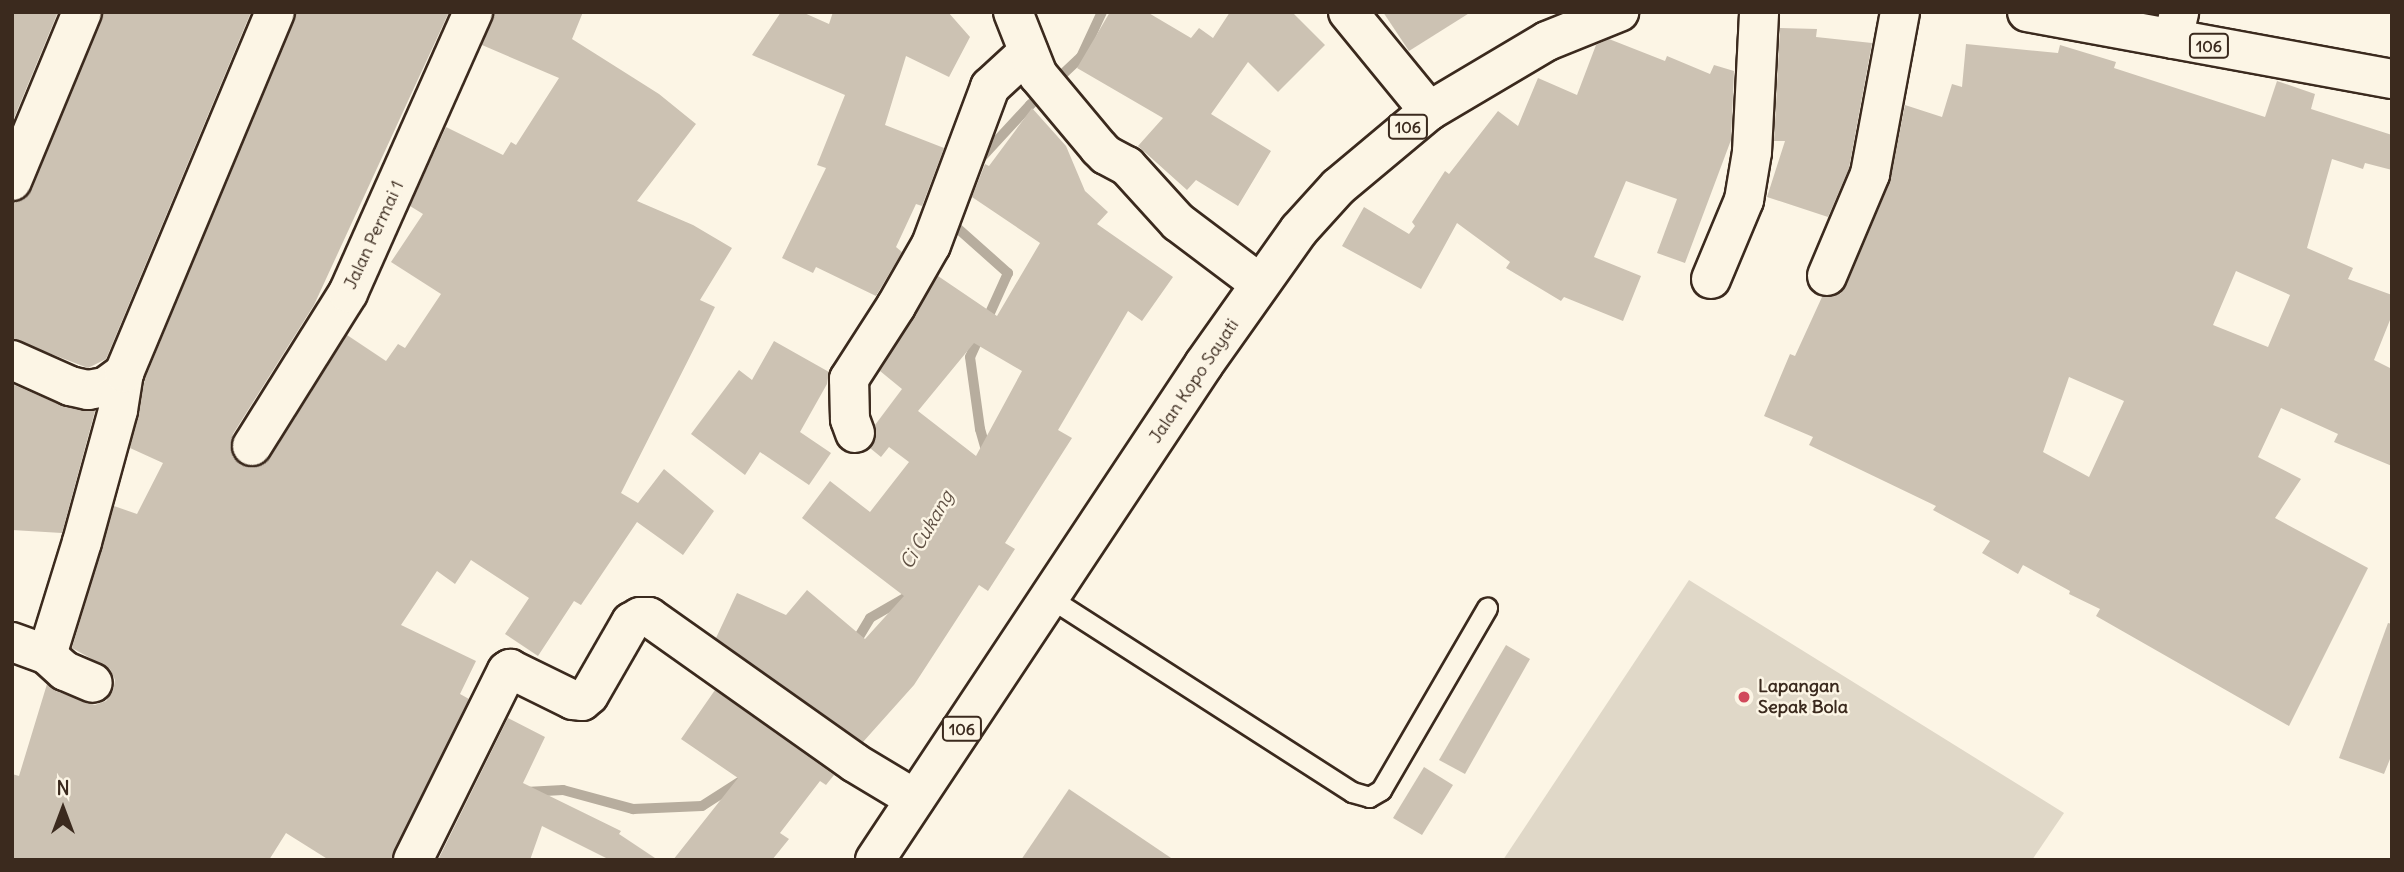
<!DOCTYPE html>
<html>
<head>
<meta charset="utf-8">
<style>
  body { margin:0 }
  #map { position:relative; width:2404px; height:872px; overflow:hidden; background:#fcf5e5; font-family:Delius,sans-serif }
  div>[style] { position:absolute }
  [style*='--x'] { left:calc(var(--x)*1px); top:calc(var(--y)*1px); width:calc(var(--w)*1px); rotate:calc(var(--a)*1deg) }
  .green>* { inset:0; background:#e0d8c8 }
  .stream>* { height:10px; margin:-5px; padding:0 5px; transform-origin:5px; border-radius:5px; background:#b7ad9e }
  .building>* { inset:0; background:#ccc2b3 }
  .roads { filter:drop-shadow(2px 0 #3b2a1e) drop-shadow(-2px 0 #3b2a1e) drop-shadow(0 2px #3b2a1e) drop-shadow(0 -2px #3b2a1e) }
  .service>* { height:19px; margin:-9.5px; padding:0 9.5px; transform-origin:9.5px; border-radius:9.5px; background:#fcf5e5 }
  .minor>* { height:38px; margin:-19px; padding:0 19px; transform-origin:19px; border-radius:19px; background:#fcf5e5 }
  .tertiary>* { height:38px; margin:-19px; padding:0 19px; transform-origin:19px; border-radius:19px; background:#fcf5e5 }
  .primary>* { height:38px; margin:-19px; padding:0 19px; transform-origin:19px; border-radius:19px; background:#fcf5e5 }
  .dots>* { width:19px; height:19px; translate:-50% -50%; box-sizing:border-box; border:4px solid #fcf5e5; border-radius:50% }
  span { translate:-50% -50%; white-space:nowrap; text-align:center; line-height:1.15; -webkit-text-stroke:5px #fcf5e5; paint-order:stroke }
  .shield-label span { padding:2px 5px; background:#fcf5e5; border:2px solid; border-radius:5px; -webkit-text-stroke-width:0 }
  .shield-label { font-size:16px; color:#3b2a1e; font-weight:700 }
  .street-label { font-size:18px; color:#3b2a1e }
  .poi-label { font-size:18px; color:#3b2a1e; font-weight:700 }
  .left { translate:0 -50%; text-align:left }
  .water-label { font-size:19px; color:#605144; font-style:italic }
  .frame { position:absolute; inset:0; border:14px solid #3b2a1e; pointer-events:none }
  .north { position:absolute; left:28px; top:774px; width:70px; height:70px; -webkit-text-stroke:5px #fcf5e5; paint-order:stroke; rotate:0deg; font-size:19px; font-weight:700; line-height:28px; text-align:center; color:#3b2a1e }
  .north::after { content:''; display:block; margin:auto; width:24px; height:32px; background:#3b2a1e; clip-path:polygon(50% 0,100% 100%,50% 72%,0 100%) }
</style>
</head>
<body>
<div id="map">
  <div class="green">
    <div style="clip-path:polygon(1689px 580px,2064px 813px,2032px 860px,1503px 860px)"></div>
  </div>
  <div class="stream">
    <div style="--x:980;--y:159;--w:74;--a:-47.2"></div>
    <div style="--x:1030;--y:105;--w:70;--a:-43.3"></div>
    <div style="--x:1081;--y:57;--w:50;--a:-65"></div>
    <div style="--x:958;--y:217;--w:9;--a:108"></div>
    <div style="--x:955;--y:226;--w:71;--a:41.6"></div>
    <div style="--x:1008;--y:273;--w:92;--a:114.3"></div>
    <div style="--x:970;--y:357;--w:73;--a:82.1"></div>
    <div style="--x:980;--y:429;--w:25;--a:74"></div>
    <div style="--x:854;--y:645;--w:31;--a:-59"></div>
    <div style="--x:870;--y:618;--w:46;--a:-29.9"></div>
    <div style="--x:526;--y:792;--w:37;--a:-3"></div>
    <div style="--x:563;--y:790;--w:73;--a:15.2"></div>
    <div style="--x:633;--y:809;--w:69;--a:-2.5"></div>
    <div style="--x:702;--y:806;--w:46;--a:-32.7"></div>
  </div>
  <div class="building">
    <div style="clip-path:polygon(12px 12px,58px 12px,12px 123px)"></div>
    <div style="clip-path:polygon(103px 12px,251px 12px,106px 359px,88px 368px,12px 339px,12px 202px,25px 199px,32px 189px)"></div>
    <div style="clip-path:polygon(296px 12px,449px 12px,314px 305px,233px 434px,230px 446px,233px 457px,241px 465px,252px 468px,263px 465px,270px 458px,347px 335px,386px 361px,398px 344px,405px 348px,441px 294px,391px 262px,423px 214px,410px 206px,446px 127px,503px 155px,511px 142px,516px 145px,559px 78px,482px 45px,494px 12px,583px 12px,572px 39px,659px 94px,696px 124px,637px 201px,693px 225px,732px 248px,700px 300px,715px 307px,621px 493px,638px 503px,664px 469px,714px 511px,683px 555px,637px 522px,581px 605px,574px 601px,538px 656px,505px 634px,529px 598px,471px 560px,455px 584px,437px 571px,401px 625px,476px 661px,460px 694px,469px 699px,391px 860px,329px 860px,286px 833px,269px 860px,12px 860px,12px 774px,19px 776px,47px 684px,56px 691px,95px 705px,106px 701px,113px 691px,115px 680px,110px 669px,72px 648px,114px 506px,137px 514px,163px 463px,130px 448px,145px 379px)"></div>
    <div style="clip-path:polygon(781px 12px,802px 12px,829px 24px,833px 12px,948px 12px,970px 37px,949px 77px,906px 56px,885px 125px,944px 148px,922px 206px,916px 204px,896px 247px,902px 252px,876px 296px,816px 267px,813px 273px,782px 258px,826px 168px,817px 165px,845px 95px,752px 55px)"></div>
    <div style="clip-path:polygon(1110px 12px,1147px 12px,1191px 38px,1199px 28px,1213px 38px,1230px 12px,1292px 12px,1325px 45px,1278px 92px,1248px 62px,1211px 114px,1271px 151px,1238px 206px,1196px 180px,1187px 190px,1138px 146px,1163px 118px,1077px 68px)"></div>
    <div style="clip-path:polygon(1383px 12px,1471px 12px,1409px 51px)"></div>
    <div style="clip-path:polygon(1780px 28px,1817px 29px,1816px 37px,1872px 43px,1849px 168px,1828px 217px,1767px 197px,1785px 141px,1774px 141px)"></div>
    <div style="clip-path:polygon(1609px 39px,1665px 61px,1667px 56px,1710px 74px,1714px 65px,1734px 71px,1731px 140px,1685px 263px,1657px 253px,1677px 199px,1626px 181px,1594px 257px,1641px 276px,1623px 321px,1564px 297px,1561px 301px,1506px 268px,1510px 262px,1457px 223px,1421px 289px,1342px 246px,1364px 207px,1409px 234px,1415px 226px,1412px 222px,1445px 171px,1449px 174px,1498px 111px,1518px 126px,1538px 78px,1577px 95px,1596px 45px)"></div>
    <div style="clip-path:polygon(evenodd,1966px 44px,2058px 53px,2060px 45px,2116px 62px,2114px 68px,2265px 117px,2277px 81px,2315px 94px,2311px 109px,2392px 135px,2392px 170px,2365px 163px,2363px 169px,2332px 159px,2307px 248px,2353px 268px,2348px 279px,2392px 295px,2392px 315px,2374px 360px,2392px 369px,2392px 466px,2334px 442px,2338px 434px,2281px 408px,2258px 457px,2301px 479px,2275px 518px,2368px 568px,2289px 726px,2096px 616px,2100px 609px,2069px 594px,2070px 591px,2023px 565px,2018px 574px,1982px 553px,1990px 541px,1933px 510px,1936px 506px,1809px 445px,1813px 437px,1764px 416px,1790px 354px,1795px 356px,1822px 297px,1840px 294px,1847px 284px,1890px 182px,1905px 105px,1942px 117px,1952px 84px,1962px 87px,1966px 44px,2236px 271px,2290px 295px,2268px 347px,2213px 325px,2236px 271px,1966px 44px,2069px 377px,2124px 401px,2089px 477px,2043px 452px,2069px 377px)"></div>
    <div style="clip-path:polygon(evenodd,1032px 108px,1066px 146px,1085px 191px,1108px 212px,1097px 224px,1173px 277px,1142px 321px,1128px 311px,1058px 430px,1072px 438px,1005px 543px,1015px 549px,988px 591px,979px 585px,914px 685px,863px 742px,716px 638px,737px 593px,786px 615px,807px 590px,865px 639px,904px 596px,802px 518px,830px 481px,870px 512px,909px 462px,889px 447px,881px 457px,870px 448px,876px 438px,875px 425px,902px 389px,880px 371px,938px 276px,997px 316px,1040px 243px,972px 197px,985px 164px,989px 166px,1032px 108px,974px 343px,1022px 371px,976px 456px,918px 411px,974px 343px)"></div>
    <div style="clip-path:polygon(774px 341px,829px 372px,827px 384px,800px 432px,831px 453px,809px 485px,760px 452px,745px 475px,691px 434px,739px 370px,752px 380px)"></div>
    <div style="clip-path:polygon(12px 384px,65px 407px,95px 411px,62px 533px,12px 530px)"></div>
    <div style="clip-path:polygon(2388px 623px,2392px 624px,2392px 754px,2384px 774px,2339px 758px)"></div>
    <div style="clip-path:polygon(1506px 645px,1530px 659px,1465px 774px,1439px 760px)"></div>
    <div style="clip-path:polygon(715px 690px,834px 775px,826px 785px,820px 781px,780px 833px,789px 839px,772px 860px,673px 860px,738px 778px,681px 739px)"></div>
    <div style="clip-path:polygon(508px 718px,545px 737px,523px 783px,621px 831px,619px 834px,658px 860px,610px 860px,542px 826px,530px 860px,438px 860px)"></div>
    <div style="clip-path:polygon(1424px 767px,1453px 785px,1422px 835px,1393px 818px)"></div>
    <div style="clip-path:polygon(1069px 789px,1174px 860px,1021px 860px)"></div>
  </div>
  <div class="roads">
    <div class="service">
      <div style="--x:1050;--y:598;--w:359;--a:32.7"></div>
      <div style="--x:1352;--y:792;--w:18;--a:16"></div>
      <div style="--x:1369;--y:797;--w:14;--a:-30"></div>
      <div style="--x:1381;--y:790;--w:211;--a:-59.8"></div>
    </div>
    <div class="minor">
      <div style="--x:2173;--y:39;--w:28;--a:-77"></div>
      <div style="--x:12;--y:181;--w:183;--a:-67.5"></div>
      <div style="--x:1827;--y:276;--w:111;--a:-67.1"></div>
      <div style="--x:1870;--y:174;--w:165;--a:-79.5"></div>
      <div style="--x:1711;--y:279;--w:86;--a:-67.3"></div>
      <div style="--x:1744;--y:200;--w:49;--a:-80.5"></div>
      <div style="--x:1752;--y:152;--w:140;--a:-87.1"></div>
      <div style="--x:12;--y:360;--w:64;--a:24.1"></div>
      <div style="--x:70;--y:386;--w:18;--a:13"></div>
      <div style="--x:88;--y:390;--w:17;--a:-10"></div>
      <div style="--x:105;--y:387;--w:24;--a:-36"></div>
      <div style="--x:855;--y:433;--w:15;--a:-110"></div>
      <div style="--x:850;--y:419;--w:40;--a:-91.4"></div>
      <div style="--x:849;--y:379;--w:87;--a:-57.2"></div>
      <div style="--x:896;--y:306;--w:70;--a:-60.2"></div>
      <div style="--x:931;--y:245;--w:169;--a:-69.5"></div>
      <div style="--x:990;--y:87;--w:52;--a:-42.6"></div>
      <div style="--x:252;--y:446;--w:181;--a:-57.9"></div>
      <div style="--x:348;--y:293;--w:308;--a:-66"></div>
      <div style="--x:12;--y:642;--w:37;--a:20"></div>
      <div style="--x:47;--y:655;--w:118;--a:-72.8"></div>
      <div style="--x:82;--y:542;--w:137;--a:-74.7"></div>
      <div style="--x:118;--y:410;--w:37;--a:-81"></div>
      <div style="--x:124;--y:373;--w:391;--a:-67.3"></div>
      <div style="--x:47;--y:655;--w:24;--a:42"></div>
      <div style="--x:65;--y:671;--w:30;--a:23"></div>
      <div style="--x:413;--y:860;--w:211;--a:-63.6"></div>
      <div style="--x:507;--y:671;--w:4;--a:-34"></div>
      <div style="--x:510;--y:669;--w:70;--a:26.2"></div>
      <div style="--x:573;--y:700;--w:9;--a:6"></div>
      <div style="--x:582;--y:701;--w:9;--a:-41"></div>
      <div style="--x:589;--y:695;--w:84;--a:-60.1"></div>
      <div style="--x:631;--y:622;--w:10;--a:-29"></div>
      <div style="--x:640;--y:617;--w:9;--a:0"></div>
      <div style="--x:649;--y:617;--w:252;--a:35.3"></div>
      <div style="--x:855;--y:763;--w:70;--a:31"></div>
    </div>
    <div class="tertiary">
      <div style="--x:1013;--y:12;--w:68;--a:68.4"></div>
      <div style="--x:1038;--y:75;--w:95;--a:50.1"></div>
      <div style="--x:1099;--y:148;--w:10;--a:45"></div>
      <div style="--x:1106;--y:155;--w:24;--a:28"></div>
      <div style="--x:1127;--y:166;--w:76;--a:47.7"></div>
      <div style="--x:1178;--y:222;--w:101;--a:37"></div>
      <div style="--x:1348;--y:12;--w:128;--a:50.7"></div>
    </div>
    <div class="primary">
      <div style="--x:2027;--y:12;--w:371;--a:10.4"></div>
      <div style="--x:875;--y:860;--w:595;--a:-56.44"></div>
      <div style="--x:1204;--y:364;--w:164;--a:-54.7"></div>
      <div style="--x:1299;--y:230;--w:58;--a:-47.8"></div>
      <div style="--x:1338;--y:187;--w:119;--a:-39.9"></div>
      <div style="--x:1429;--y:111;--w:137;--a:-30.7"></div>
      <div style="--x:1547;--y:41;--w:78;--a:-21.9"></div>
    </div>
  </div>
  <div class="dots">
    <div style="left:1744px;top:697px;background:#d1495b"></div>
  </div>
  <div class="shield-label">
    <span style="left:2209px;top:46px">106</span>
    <span style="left:1408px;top:127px">106</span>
    <span style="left:962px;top:729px">106</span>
  </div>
  <div class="street-label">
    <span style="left:374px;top:235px;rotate:-65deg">Jalan Permai 1</span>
    <span style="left:1194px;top:381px;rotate:-56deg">Jalan Kopo Sayati</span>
  </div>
  <div class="poi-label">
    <span class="left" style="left:1758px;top:697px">Lapangan<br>Sepak Bola</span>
  </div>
  <div class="water-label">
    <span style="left:927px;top:530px;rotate:-60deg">Ci Cukang</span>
  </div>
  <div class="frame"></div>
  <div class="north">N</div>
</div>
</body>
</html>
